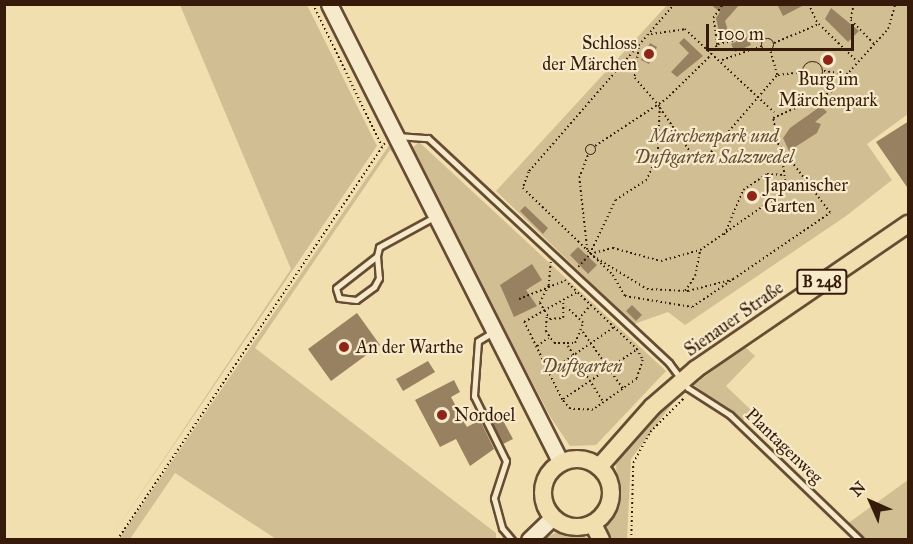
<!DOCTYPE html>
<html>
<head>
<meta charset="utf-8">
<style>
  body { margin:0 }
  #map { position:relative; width:913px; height:544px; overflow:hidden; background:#f1dfaf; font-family:"IM FELL Great Primer",serif }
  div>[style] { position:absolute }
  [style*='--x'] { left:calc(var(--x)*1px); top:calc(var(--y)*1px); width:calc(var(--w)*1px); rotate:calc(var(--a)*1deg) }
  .green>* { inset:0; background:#d1be93 }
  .building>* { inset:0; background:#988160 }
  .path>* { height:1.5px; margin-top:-0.75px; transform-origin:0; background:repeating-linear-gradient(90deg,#371b0a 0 1.5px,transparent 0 4.5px) }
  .path>.ring { margin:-0.75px; padding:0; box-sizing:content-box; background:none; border:1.5px solid #371b0a; border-radius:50% }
  .roads { filter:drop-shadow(2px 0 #664c33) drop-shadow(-2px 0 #664c33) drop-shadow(0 2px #664c33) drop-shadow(0 -2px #664c33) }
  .service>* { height:5px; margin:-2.5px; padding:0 2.5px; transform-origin:2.5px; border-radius:2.5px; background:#f6eacb }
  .secondary>* { height:15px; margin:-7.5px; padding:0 7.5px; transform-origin:7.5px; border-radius:7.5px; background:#f6eacb }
  .primary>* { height:16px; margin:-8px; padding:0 8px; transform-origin:8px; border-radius:8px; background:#f1dfaf }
  .primary>.ring { margin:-8px; padding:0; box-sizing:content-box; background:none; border:16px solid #f1dfaf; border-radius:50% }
  .dots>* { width:16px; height:16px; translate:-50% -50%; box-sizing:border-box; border:3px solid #f6eacb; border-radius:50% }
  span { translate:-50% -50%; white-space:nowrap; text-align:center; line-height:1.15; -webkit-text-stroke:4.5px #f6eacb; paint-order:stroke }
  .shield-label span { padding:2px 4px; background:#f6eacb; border:2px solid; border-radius:4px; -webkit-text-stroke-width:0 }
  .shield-label { font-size:16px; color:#371b0a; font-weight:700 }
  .poi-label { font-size:18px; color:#371b0a }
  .right { translate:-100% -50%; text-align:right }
  .left { translate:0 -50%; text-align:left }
  .park-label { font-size:18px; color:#654c33; font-style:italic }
  .street-label { font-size:18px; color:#371b0a }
  .frame { position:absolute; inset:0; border:6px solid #371b0a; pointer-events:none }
  .north { position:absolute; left:841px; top:472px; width:60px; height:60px; -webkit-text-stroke:4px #f6eacb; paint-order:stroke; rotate:315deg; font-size:16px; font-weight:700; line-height:24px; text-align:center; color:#371b0a }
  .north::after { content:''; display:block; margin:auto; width:21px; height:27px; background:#371b0a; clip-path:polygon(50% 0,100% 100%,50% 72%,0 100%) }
  .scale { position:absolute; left:706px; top:24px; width:148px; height:27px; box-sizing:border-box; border:3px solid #371b0a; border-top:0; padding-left:8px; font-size:18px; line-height:21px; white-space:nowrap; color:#371b0a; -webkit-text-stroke:4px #f6eacb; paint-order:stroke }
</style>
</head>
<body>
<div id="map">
  <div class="green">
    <div style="clip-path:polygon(180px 5px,307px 5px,377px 146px,110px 539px,291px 269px)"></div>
    <div style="clip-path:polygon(667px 5px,908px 5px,908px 114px,867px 144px,892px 180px,846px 216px,685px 325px,668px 312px,634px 324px,496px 191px)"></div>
    <div style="clip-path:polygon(392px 141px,404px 165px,390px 150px,255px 348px,496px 533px,496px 539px,276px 539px,175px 473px,130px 539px,118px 540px)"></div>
    <div style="clip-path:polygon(419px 142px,666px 371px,596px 445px,570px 446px,551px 418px,410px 150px)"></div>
    <div style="clip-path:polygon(744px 346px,755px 356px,726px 386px,751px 410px,742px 422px,694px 385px)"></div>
    <div style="clip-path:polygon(681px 392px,631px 459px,627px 539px,609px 539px,606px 526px,617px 496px,616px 460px,641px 427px)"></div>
    <div style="clip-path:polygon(908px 480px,908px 539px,863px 539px,847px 524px)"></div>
    <div style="clip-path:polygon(561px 530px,576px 533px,589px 539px,543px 539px)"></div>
  </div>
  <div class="building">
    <div style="clip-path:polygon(710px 4px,740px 4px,725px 21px,729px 34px,720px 36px,716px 18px,720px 12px)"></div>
    <div style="clip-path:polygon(777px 4px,806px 4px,783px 16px)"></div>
    <div style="clip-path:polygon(831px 8px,859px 31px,848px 42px,825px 19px)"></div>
    <div style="clip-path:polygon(747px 37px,751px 45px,735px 52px,731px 44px)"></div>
    <div style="clip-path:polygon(684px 38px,703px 56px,677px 77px,671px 72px,689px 53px,679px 43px)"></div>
    <div style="clip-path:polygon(650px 43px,657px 47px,649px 64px,641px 60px)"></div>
    <div style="clip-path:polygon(821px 106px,827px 112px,815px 122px,821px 124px,817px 133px,789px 151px,783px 138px,790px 128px)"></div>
    <div style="clip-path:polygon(909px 121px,909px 190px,876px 142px)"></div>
    <div style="clip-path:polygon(525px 206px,548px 228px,543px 234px,520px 211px)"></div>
    <div style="clip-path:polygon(578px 247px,597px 265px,588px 274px,570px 255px)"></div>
    <div style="clip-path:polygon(532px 264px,542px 280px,526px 290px,537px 306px,514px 317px,500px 285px)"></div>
    <div style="clip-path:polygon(632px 305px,642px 315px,636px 321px,626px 311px)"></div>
    <div style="clip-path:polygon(357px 313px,380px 345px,331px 381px,308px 349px)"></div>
    <div style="clip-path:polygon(428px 361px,435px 372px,403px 391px,396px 379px)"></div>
    <div style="clip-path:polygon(454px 380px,460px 392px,451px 397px,467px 427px,480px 420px,494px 449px,470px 466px,456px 439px,440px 447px,415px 400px)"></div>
    <div style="clip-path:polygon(498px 411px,513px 439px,503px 444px,489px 416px)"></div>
  </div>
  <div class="path">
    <div style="--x:313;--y:4;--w:158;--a:64.1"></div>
    <div style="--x:675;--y:4;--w:223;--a:131"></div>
    <div style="--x:529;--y:172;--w:17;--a:111"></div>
    <div style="--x:523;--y:188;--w:125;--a:44"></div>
    <div style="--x:613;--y:275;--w:24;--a:60"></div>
    <div style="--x:625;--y:296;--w:68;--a:9.3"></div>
    <div style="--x:692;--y:307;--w:167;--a:-34.3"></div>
    <div style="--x:830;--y:213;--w:88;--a:-127.1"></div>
    <div style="--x:777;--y:143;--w:25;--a:-99"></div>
    <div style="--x:773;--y:118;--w:64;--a:-24.1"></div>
    <div style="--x:831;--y:92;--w:85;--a:-47.9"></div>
    <div style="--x:888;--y:29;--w:26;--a:-74"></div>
    <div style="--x:809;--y:4;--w:22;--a:66"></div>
    <div style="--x:854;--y:4;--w:16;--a:101"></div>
    <div style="--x:851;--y:20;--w:33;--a:46"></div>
    <div style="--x:651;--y:34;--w:34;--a:-8"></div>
    <div style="--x:685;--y:29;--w:122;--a:43"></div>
    <div class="ring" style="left:762px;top:39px;width:10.5px;height:10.5px"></div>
    <div style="--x:774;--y:43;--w:49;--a:-22.9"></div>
    <div style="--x:819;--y:24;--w:54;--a:44.3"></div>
    <div style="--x:718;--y:44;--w:21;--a:-11"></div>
    <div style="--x:639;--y:48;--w:30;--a:98"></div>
    <div style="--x:635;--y:78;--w:38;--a:49"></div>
    <div style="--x:660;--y:107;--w:48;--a:92.4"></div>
    <div style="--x:658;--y:155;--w:27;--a:114"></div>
    <div style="--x:647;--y:180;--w:37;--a:147"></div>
    <div style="--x:616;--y:200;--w:60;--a:115.7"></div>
    <div style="--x:590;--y:254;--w:24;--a:-15"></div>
    <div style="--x:613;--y:248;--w:50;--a:15.2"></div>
    <div style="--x:661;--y:261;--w:41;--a:-15.8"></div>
    <div style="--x:700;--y:250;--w:105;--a:-34.9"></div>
    <div style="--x:786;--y:190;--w:41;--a:-97"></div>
    <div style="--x:722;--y:60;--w:42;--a:-19.3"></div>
    <div class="ring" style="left:803px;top:62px;width:18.5px;height:18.5px"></div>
    <div style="--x:824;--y:71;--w:24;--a:7"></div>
    <div style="--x:778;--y:75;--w:25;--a:-7"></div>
    <div style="--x:660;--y:108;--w:63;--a:55.3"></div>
    <div style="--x:696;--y:160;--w:9;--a:-6"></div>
    <div style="--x:705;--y:159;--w:111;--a:-49.4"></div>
    <div style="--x:777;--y:75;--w:26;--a:-106"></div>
    <div class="ring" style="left:585.5px;top:144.5px;width:9.5px;height:9.5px"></div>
    <div style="--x:595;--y:146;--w:85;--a:-33.5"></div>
    <div style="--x:666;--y:99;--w:59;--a:-44.3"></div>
    <div style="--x:708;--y:58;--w:16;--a:-55"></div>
    <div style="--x:717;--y:45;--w:27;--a:-98"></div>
    <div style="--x:713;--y:18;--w:17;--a:-54"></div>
    <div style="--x:724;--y:235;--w:49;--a:-67.1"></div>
    <div style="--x:743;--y:190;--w:29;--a:-34"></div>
    <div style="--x:767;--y:174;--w:18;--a:3"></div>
    <div style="--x:587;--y:250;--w:72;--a:-96.3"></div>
    <div style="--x:579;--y:178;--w:26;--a:-69"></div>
    <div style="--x:593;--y:256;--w:63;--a:31.4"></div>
    <div style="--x:647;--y:289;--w:41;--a:2.8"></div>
    <div style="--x:688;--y:291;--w:48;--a:-14.6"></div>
    <div style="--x:551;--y:262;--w:24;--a:95"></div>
    <div style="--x:549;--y:286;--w:19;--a:118"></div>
    <div style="--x:540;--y:303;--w:19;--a:58"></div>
    <div style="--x:550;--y:319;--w:13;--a:-4"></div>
    <div style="--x:563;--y:318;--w:17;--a:-90"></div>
    <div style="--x:578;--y:267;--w:16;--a:-47"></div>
    <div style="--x:565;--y:280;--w:36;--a:44"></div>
    <div style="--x:591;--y:305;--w:64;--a:43.7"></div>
    <div style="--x:637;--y:349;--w:13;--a:61"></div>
    <div style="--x:643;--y:360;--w:20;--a:108"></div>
    <div style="--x:637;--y:379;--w:54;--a:144.8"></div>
    <div style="--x:593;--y:410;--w:23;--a:-178"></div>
    <div style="--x:570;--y:409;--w:12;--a:-132"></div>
    <div style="--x:562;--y:400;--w:87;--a:-116"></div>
    <div style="--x:524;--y:322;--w:61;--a:-29.5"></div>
    <div style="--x:685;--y:291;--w:18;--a:-56"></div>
    <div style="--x:695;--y:276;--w:25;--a:-79"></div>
    <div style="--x:519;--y:299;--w:48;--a:-21.8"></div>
    <div style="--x:581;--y:316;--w:15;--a:-48"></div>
    <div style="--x:547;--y:317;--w:14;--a:94"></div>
    <div style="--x:546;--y:331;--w:14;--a:56"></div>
    <div style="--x:554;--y:343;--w:21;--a:0"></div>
    <div style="--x:575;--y:343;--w:22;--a:-68"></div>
    <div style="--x:583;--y:323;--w:23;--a:-137"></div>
    <div style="--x:583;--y:332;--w:71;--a:54.7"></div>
    <div style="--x:537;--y:346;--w:14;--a:-36"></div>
    <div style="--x:568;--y:346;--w:67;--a:57.7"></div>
    <div style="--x:549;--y:372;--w:79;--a:-34.7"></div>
    <div style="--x:563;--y:399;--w:88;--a:-33.9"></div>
    <div style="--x:117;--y:540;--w:480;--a:-56"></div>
    <div style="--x:631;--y:540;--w:77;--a:-88.5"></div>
    <div style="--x:633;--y:463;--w:35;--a:-61"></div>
    <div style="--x:650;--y:432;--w:48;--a:-45"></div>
  </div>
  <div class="roads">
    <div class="service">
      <div style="--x:397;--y:136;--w:31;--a:4"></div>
      <div style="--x:428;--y:138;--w:330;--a:43"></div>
      <div style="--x:669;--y:363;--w:31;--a:53"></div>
      <div style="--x:688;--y:388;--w:50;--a:32.7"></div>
      <div style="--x:730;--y:415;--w:180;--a:43.9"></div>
      <div style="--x:377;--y:256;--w:22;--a:85"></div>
      <div style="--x:379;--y:278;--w:10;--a:119"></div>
      <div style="--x:374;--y:287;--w:22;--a:144"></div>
      <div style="--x:356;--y:300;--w:17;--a:-173"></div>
      <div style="--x:339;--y:298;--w:10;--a:-107"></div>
      <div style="--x:336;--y:288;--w:52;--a:-38"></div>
      <div style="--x:377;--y:256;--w:9;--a:-77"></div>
      <div style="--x:379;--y:247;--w:63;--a:-28.6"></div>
      <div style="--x:493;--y:332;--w:17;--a:149"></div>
      <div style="--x:478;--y:341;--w:55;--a:94.2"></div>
      <div style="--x:474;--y:396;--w:72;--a:63.8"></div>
      <div style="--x:506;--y:461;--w:39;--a:108"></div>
      <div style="--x:494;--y:498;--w:31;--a:75"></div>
      <div style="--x:502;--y:528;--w:16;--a:50"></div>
    </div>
    <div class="secondary">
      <div style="--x:329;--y:4;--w:514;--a:63.19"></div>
      <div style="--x:529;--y:540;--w:33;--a:-44"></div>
    </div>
    <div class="primary">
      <div class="ring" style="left:543px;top:459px;width:52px;height:52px"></div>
      <div style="--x:599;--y:467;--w:80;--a:-48.5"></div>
      <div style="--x:652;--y:407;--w:58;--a:-40.8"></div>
      <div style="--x:696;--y:369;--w:257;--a:-34.4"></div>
      <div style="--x:593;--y:524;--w:18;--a:63"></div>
    </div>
  </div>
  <div class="dots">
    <div style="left:649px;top:54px;background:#8f2418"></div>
    <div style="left:828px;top:60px;background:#8f2418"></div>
    <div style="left:752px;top:196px;background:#8f2418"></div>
    <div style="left:344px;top:347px;background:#8f2418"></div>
    <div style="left:442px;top:415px;background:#8f2418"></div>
  </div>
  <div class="shield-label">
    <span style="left:822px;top:282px">B 248</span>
  </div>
  <div class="poi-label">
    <span class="right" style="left:637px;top:54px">Schloss<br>der Märchen</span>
    <span style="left:828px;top:90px">Burg im<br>Märchenpark</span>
    <span class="left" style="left:764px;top:196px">Japanischer<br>Garten</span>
    <span class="left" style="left:356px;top:347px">An der Warthe</span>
    <span class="left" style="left:454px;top:415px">Nordoel</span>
  </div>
  <div class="park-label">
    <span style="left:714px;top:147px">Märchenpark und<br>Duftgarten Salzwedel</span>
    <span style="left:582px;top:366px">Duftgarten</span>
  </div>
  <div class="street-label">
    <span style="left:734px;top:319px;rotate:-35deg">Sienauer Straße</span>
    <span style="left:784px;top:446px;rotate:44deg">Plantagenweg</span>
  </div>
  <div class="frame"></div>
  <div class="north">N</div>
  <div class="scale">100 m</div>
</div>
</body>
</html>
